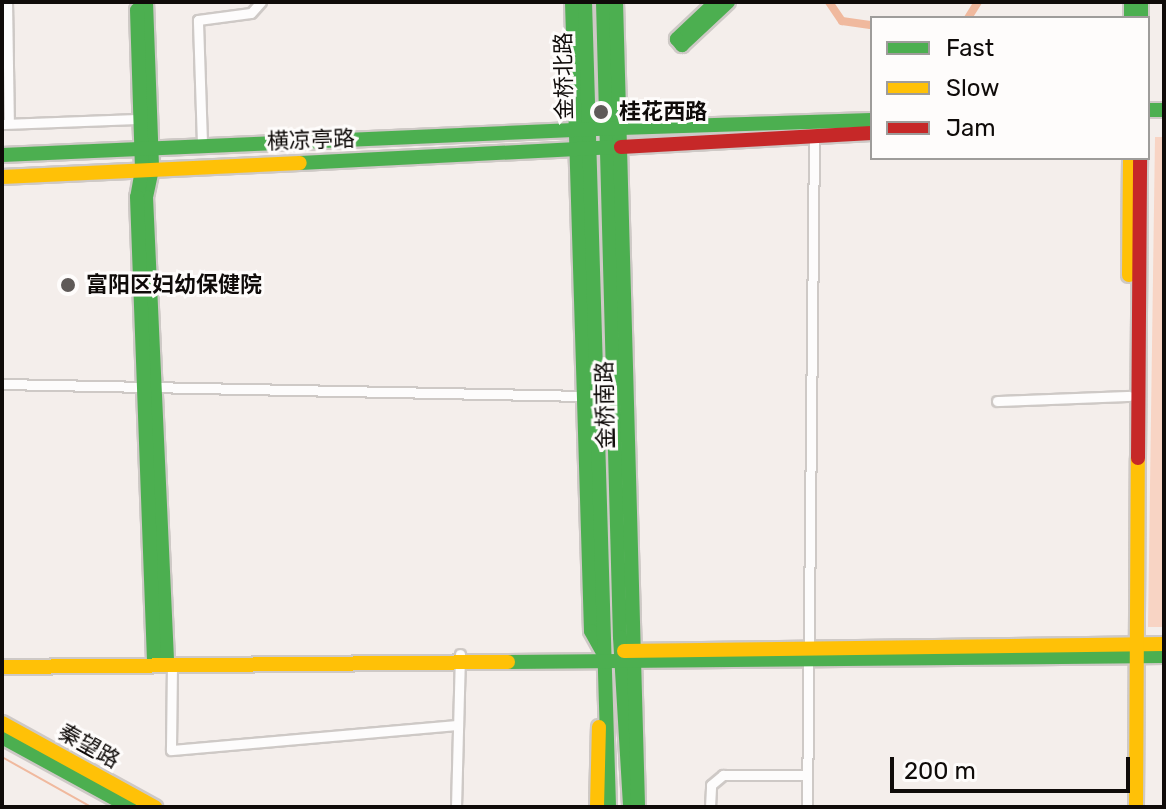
<!DOCTYPE html>
<html>
<head>
<meta charset="utf-8">
<style>
  body { margin:0 }
  #map { position:relative; width:1166px; height:809px; overflow:hidden; background:#f4eeeb; font-family:Rubik,"Noto Sans SC",sans-serif }
  div>[style] { position:absolute }
  [style*='--x'] { left:calc(var(--x)*1px); top:calc(var(--y)*1px); width:calc(var(--w)*1px); rotate:calc(var(--a)*1deg) }
  .green>* { inset:0; background:#f8d4c4 }
  .stream>* { height:2px; margin:-1px; padding:0 1px; transform-origin:1px; border-radius:1px; background:#f0b99e }
  .canal>* { height:8px; margin:-4px; padding:0 4px; transform-origin:4px; border-radius:4px; background:#f0b99e }
  .roads { filter:drop-shadow(2px 0 #cec9c6) drop-shadow(-2px 0 #cec9c6) drop-shadow(0 2px #cec9c6) drop-shadow(0 -2px #cec9c6) }
  .street>* { height:9px; margin:-4.5px; padding:0 4.5px; transform-origin:4.5px; border-radius:4.5px; background:#fdfcfc }
  .fast>* { height:14px; margin:-7px; padding:0 7px; transform-origin:7px; border-radius:7px; background:#4caf50 }
  .slow>* { height:14px; margin:-7px; padding:0 7px; transform-origin:7px; border-radius:7px; background:#ffc107 }
  .jam>* { height:14px; margin:-7px; padding:0 7px; transform-origin:7px; border-radius:7px; background:#c62828 }
  .dots>* { width:22px; height:22px; translate:-50% -50%; box-sizing:border-box; border:4px solid #fefcfb; border-radius:50% }
  span { translate:-50% -50%; white-space:nowrap; text-align:center; line-height:1.15; -webkit-text-stroke:6px #fefcfb; paint-order:stroke }
  .street-label { font-size:22px; color:#0f0b09 }
  .poi-label { font-size:22px; color:#0f0b09; font-weight:700 }
  .left { translate:0 -50%; text-align:left }
  .frame { position:absolute; inset:0; border:4px solid #0f0b09; pointer-events:none }
  .legend { position:absolute; left:870px; top:16px; width:280px; height:144px; box-sizing:border-box; background:#fefcfb; border:2px solid #9e9c9a; margin:0; padding:10px 14px; list-style:none; font-size:24px; color:#0f0b09 }
  .legend li { display:flex; align-items:center; gap:16px; height:40px }
  .legend b { width:40px; border:2px solid #9e9c9a }
  .scale { position:absolute; left:890px; top:757px; width:240px; height:36px; box-sizing:border-box; border:4px solid #0f0b09; border-top:0; padding-left:10px; font-size:24px; line-height:28px; white-space:nowrap; color:#0f0b09; -webkit-text-stroke:6px #fefcfb; paint-order:stroke }
</style>
</head>
<body>
<div id="map">
  <div class="green">
    <div style="clip-path:polygon(1155px 137px,1164px 137px,1164px 627px,1148px 627px)"></div>
  </div>
  <div class="stream">
    <div style="--x:2;--y:757;--w:102;--a:29.3"></div>
  </div>
  <div class="canal">
    <div style="--x:829;--y:2;--w:23;--a:56"></div>
    <div style="--x:842;--y:21;--w:30;--a:8"></div>
    <div style="--x:968;--y:18;--w:19;--a:-58"></div>
  </div>
  <div class="roads">
    <div class="street">
      <div style="--x:7;--y:2;--w:121;--a:89.1"></div>
      <div style="--x:2;--y:124;--w:137;--a:-2.1"></div>
      <div style="--x:202;--y:143;--w:123;--a:-91.9"></div>
      <div style="--x:198;--y:20;--w:53;--a:-7.5"></div>
      <div style="--x:251;--y:13;--w:15;--a:-48"></div>
      <div style="--x:2;--y:384;--w:581;--a:1.18"></div>
      <div style="--x:997;--y:401;--w:132;--a:-2.2"></div>
      <div style="--x:172;--y:665;--w:85;--a:90.7"></div>
      <div style="--x:171;--y:750;--w:288;--a:-5"></div>
      <div style="--x:456;--y:807;--w:153;--a:-88.5"></div>
      <div style="--x:710;--y:807;--w:22;--a:-87"></div>
      <div style="--x:711;--y:785;--w:16;--a:-40"></div>
      <div style="--x:723;--y:775;--w:84;--a:0"></div>
      <div style="--x:807;--y:807;--w:671;--a:-89.4"></div>
    </div>
    <div class="fast">
      <div style="--x:146;--y:2;--w:167;--a:87.9"></div>
      <div style="--x:152;--y:169;--w:29;--a:102"></div>
      <div style="--x:146;--y:197;--w:468;--a:87.4"></div>
      <div style="--x:572;--y:2;--w:629;--a:88.27"></div>
      <div style="--x:591;--y:631;--w:23;--a:61"></div>
      <div style="--x:585;--y:2;--w:805;--a:88.29"></div>
      <div style="--x:603;--y:2;--w:635;--a:88.47"></div>
      <div style="--x:620;--y:637;--w:170;--a:86.6"></div>
      <div style="--x:616;--y:2;--w:805;--a:88.43"></div>
      <div style="--x:716;--y:2;--w:54;--a:136.5"></div>
      <div style="--x:677;--y:39;--w:8;--a:50"></div>
      <div style="--x:682;--y:45;--w:63;--a:-43.1"></div>
      <div style="--x:1131;--y:2;--w:16;--a:90"></div>
      <div style="--x:1141;--y:2;--w:16;--a:90"></div>
      <div style="--x:137;--y:10;--w:160;--a:88.2"></div>
      <div style="--x:142;--y:170;--w:27;--a:100"></div>
      <div style="--x:137;--y:197;--w:468;--a:87.9"></div>
      <div style="--x:1148;--y:110;--w:16;--a:0"></div>
      <div style="--x:620;--y:128;--w:252;--a:-1.8"></div>
      <div style="--x:2;--y:155;--w:619;--a:-2.5"></div>
      <div style="--x:300;--y:163;--w:321;--a:-2.9"></div>
      <div style="--x:508;--y:662;--w:656;--a:-0.52"></div>
      <div style="--x:2;--y:737;--w:146;--a:28.7"></div>
    </div>
    <div class="slow">
      <div style="--x:2;--y:177;--w:298;--a:-2.7"></div>
      <div style="--x:1129;--y:275;--w:117;--a:-89.5"></div>
      <div style="--x:624;--y:651;--w:540;--a:-0.74"></div>
      <div style="--x:2;--y:667;--w:506;--a:-0.57"></div>
      <div style="--x:2;--y:723;--w:175;--a:28.8"></div>
      <div style="--x:597;--y:807;--w:80;--a:-88.6"></div>
      <div style="--x:1136;--y:807;--w:349;--a:-89.7"></div>
    </div>
    <div class="jam">
      <div style="--x:621;--y:147;--w:251;--a:-3.2"></div>
      <div style="--x:1138;--y:458;--w:300;--a:-89.6"></div>
    </div>
  </div>
  <div class="dots">
    <div style="left:601px;top:112px;background:#5f5a58"></div>
    <div style="left:68px;top:285px;background:#5f5a58"></div>
  </div>
  <div class="street-label">
    <span style="left:564px;top:76px;rotate:-91deg">金桥北路</span>
    <span style="left:311px;top:140px;rotate:-2deg">横凉亭路</span>
    <span style="left:605px;top:405px;rotate:-91deg">金桥南路</span>
    <span style="left:89px;top:746px;rotate:29deg">秦望路</span>
  </div>
  <div class="poi-label">
    <span class="left" style="left:619px;top:112px">桂花西路</span>
    <span class="left" style="left:86px;top:285px">富阳区妇幼保健院</span>
  </div>
  <div class="frame"></div>
  <ul class="legend">
  <li><b style="height:10px;background:#4caf50"></b>Fast</li>
  <li><b style="height:10px;background:#ffc107"></b>Slow</li>
  <li><b style="height:10px;background:#c62828"></b>Jam</li>
  </ul>
  <div class="scale">200 m</div>
</div>
</body>
</html>
